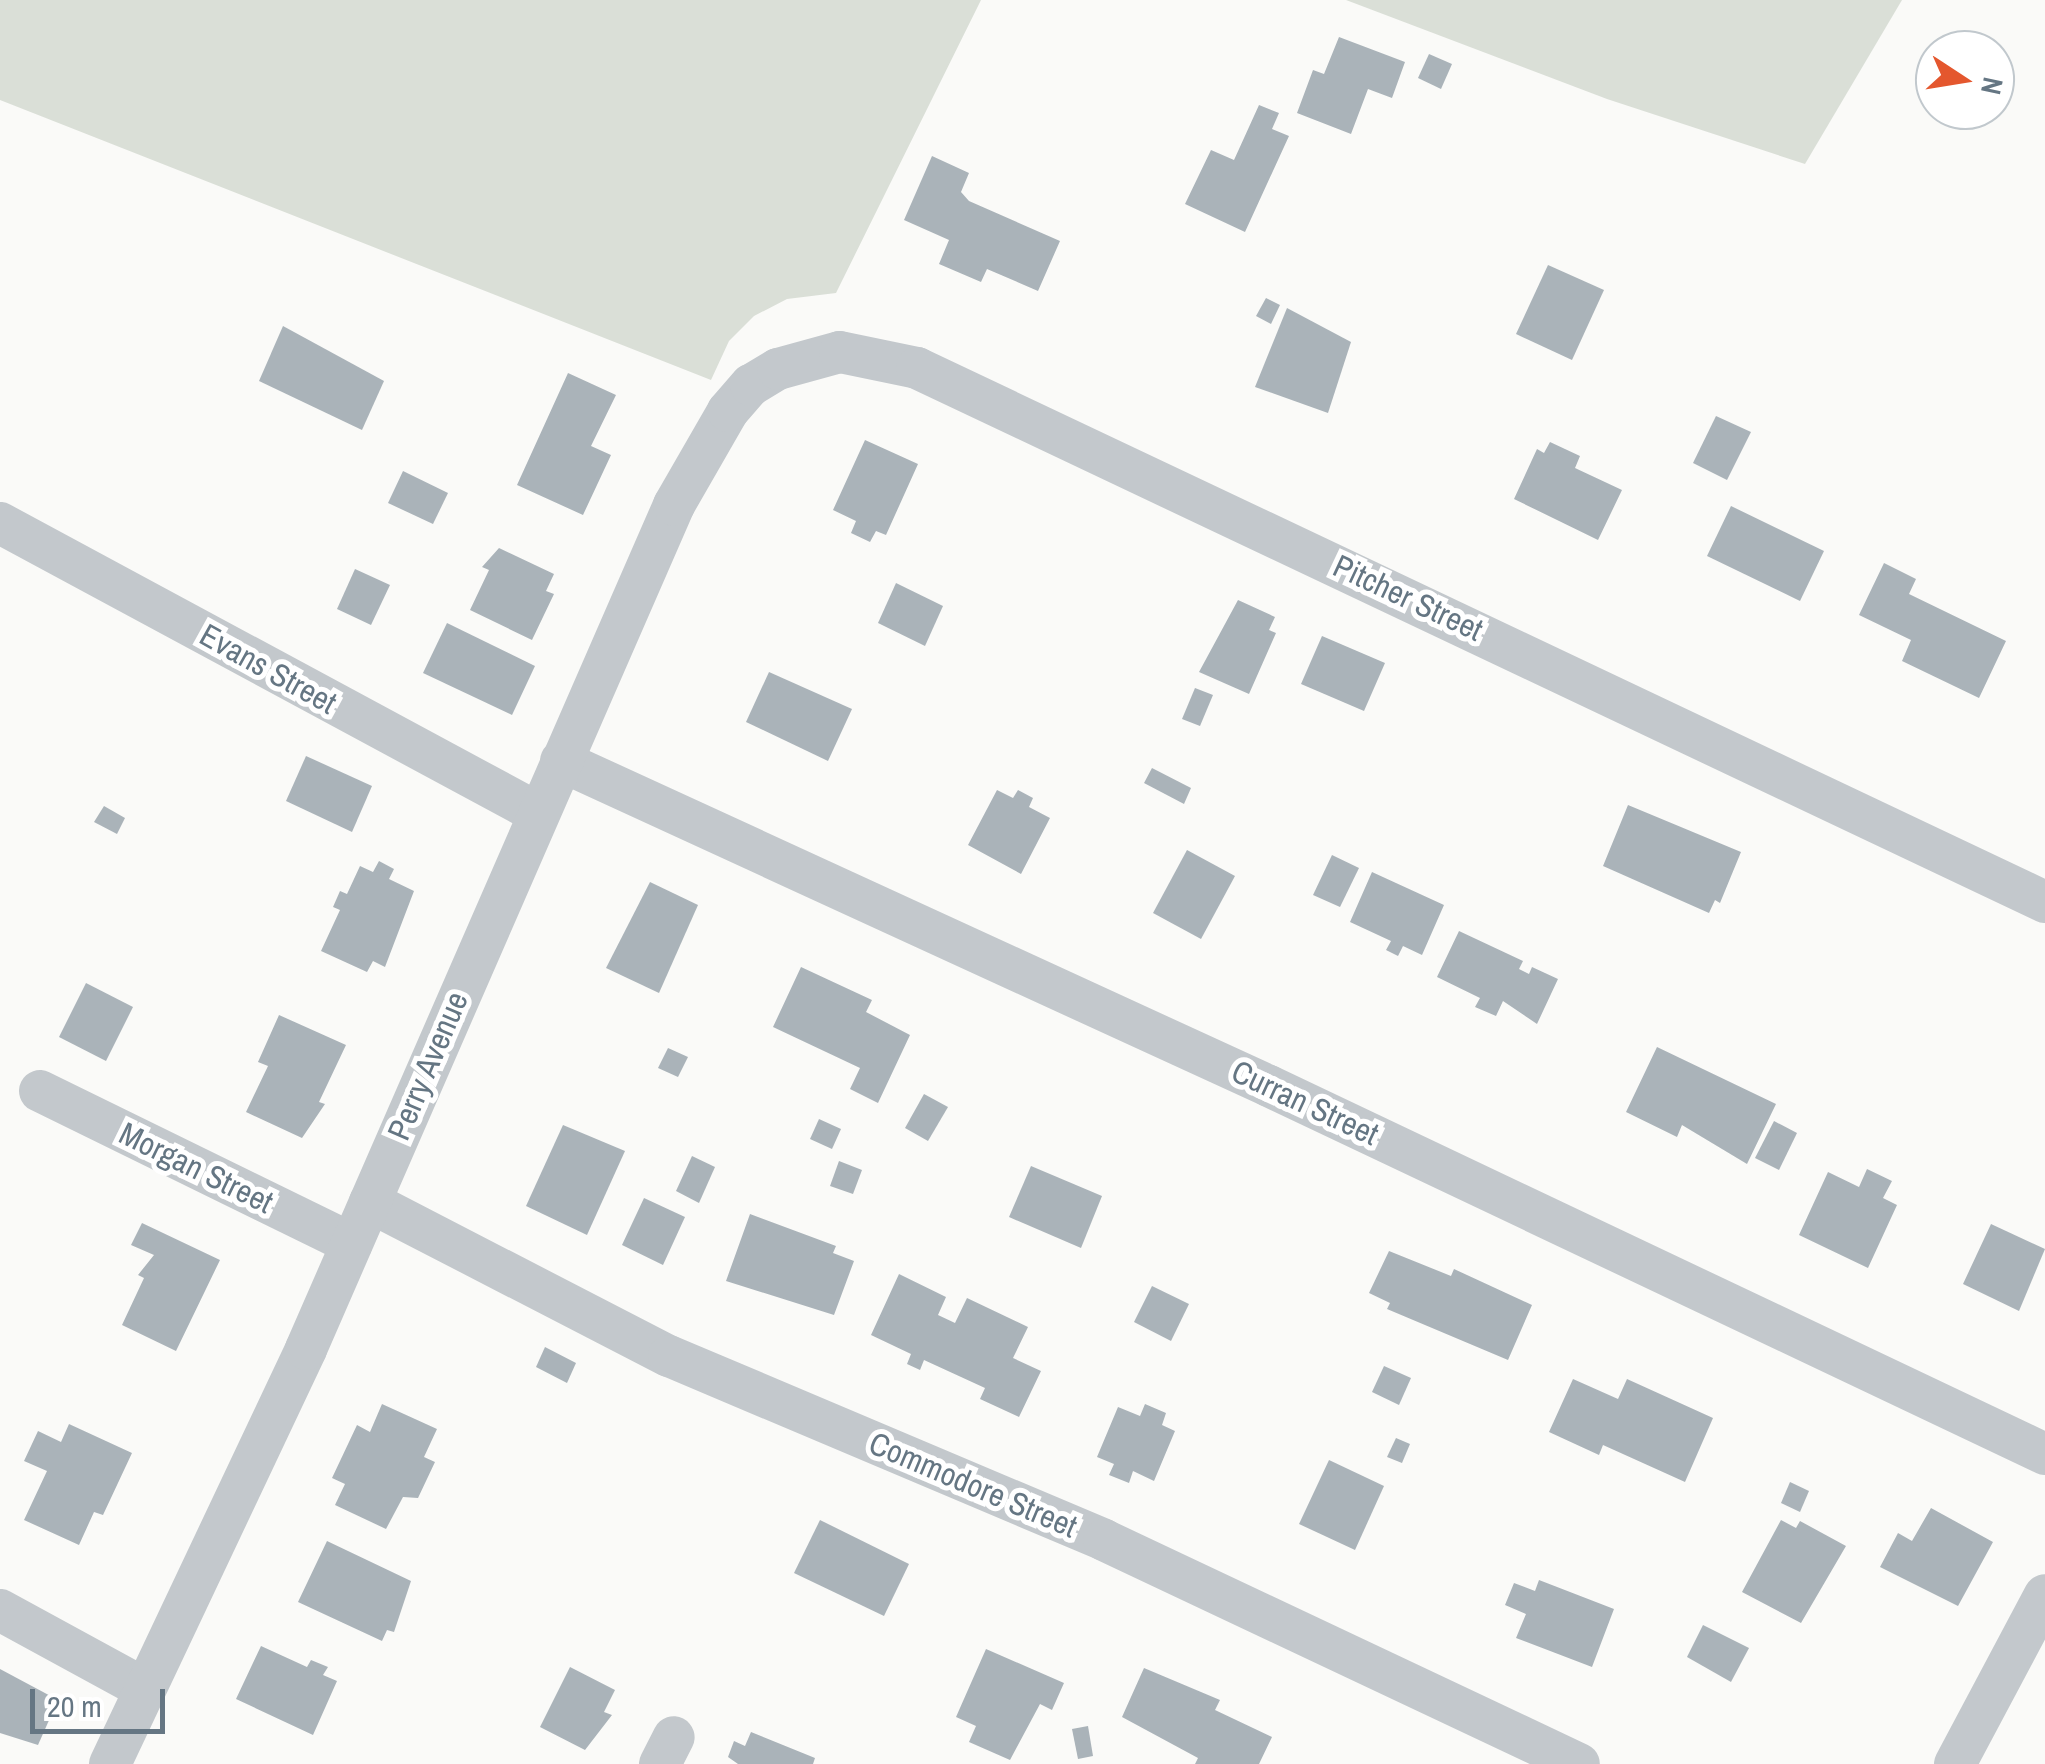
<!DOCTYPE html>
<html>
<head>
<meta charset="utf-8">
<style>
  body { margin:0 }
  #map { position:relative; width:2045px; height:1764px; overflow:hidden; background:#fafaf8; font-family:"Archivo Narrow",sans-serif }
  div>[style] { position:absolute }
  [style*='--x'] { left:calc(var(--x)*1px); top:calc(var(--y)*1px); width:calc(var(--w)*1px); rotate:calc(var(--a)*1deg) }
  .green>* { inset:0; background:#dadfd7 }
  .building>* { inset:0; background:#aab3b9 }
  .minor>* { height:42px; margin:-21px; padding:0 21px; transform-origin:21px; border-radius:21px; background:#c3c8cc }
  span { translate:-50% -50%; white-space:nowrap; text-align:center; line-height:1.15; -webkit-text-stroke:10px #fff; paint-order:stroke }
  .street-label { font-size:32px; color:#657683 }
  .north { position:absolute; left:1915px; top:30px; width:100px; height:100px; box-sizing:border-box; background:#fff; border:2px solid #c1c8cd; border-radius:50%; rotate:102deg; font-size:28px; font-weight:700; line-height:40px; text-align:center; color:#657683 }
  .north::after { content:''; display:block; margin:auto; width:35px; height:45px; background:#e4572e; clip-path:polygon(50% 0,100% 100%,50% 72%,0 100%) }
  .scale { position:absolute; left:30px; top:1689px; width:135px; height:45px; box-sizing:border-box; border:5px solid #657683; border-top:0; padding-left:12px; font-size:30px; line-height:35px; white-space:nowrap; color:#657683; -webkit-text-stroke:8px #fff; paint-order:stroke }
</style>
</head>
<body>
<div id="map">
  <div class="green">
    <div style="clip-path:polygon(0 0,981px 0,836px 293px,787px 299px,754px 316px,729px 341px,711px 380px,0 100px)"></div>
    <div style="clip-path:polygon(1346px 0,1902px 0,1805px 164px,1607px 99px)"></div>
  </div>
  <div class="building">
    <div style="clip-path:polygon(1339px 37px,1405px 62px,1392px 98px,1368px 89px,1351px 134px,1297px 113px,1313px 70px,1324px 74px)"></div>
    <div style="clip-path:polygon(1429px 54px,1452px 64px,1441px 89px,1418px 78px)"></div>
    <div style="clip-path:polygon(1259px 105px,1279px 113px,1272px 129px,1289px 136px,1245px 232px,1185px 204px,1211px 150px,1234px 160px)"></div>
    <div style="clip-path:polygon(932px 156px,969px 173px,961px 192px,969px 201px,1060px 241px,1038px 291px,987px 269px,981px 282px,939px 264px,949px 240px,904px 220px)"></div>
    <div style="clip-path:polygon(1548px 265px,1604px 290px,1572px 360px,1516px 334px)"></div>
    <div style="clip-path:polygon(1266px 298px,1280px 305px,1271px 324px,1256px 316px)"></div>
    <div style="clip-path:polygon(1287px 308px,1351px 342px,1328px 413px,1255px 387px)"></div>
    <div style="clip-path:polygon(283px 326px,384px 381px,362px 430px,259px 381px)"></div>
    <div style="clip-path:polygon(568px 373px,616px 395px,591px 446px,611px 455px,583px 515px,517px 485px)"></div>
    <div style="clip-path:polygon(1716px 416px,1751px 432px,1727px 480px,1693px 463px)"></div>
    <div style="clip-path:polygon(865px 440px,918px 464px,886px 535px,876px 531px,870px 542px,851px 533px,856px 521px,833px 510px)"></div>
    <div style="clip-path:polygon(1550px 442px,1580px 456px,1575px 468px,1622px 490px,1598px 540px,1514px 499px,1537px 449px,1544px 453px)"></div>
    <div style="clip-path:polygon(403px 471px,448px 493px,433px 524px,388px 503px)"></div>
    <div style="clip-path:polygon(1731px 506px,1824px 551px,1800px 601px,1707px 556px)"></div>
    <div style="clip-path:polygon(499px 548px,554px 574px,546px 591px,554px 594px,532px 640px,470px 610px,489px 570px,482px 567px)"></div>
    <div style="clip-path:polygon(1884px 563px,1916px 579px,1909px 594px,2006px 641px,1979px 698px,1902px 661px,1911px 640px,1859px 615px)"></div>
    <div style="clip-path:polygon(355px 569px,390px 585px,371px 625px,337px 609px)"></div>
    <div style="clip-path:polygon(896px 583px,943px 606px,925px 646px,878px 623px)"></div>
    <div style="clip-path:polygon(1238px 600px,1275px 617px,1269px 630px,1276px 633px,1249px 694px,1199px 672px)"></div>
    <div style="clip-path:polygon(447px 623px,535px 666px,512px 715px,423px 673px)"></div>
    <div style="clip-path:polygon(1322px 636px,1385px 663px,1364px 711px,1301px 684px)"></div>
    <div style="clip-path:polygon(769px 672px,852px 709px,828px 761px,746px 722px)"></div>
    <div style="clip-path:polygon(1195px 688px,1213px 695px,1200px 726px,1182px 719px)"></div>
    <div style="clip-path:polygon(306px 756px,372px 786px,352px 832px,286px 801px)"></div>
    <div style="clip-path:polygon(1152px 768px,1191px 788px,1184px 804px,1144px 783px)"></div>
    <div style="clip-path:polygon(997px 790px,1013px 798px,1018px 790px,1033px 798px,1029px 807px,1050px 818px,1021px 874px,968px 845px)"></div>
    <div style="clip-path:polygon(1628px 805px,1741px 852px,1720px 903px,1715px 900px,1709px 913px,1603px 866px)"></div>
    <div style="clip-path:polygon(104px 806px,125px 818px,117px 834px,94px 822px)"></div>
    <div style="clip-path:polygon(1187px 850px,1235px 876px,1201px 939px,1153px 913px)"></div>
    <div style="clip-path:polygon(1332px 855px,1359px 868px,1340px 907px,1313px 895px)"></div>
    <div style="clip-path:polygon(379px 861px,394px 869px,389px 879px,414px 891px,385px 967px,373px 961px,367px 972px,321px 951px,340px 910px,333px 907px,340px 891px,347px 894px,360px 866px,373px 872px)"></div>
    <div style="clip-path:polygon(1372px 872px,1444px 905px,1422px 955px,1403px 946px,1398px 956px,1386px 950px,1391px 941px,1350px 922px)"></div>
    <div style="clip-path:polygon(650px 882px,698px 905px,659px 993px,606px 968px)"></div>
    <div style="clip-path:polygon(1459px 931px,1523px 961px,1519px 969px,1529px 974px,1532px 967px,1558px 979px,1537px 1024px,1503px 1001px,1496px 1016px,1475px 1007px,1480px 998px,1437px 977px)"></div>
    <div style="clip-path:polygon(801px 967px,872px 1000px,866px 1012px,910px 1035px,878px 1103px,850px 1089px,860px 1068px,773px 1027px)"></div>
    <div style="clip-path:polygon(86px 983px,133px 1007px,106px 1061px,59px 1037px)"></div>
    <div style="clip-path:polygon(279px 1015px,346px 1045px,319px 1102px,325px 1104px,302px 1138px,246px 1112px,268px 1066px,258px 1062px)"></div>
    <div style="clip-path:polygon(1657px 1047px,1776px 1104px,1747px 1164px,1682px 1125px,1677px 1137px,1626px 1112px)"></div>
    <div style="clip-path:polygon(668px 1048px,688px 1057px,678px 1077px,658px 1068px)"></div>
    <div style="clip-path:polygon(924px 1094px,948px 1107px,928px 1141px,905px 1128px)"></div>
    <div style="clip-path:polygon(819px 1119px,841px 1129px,832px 1149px,810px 1139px)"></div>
    <div style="clip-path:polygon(1774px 1121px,1797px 1133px,1779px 1170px,1755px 1158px)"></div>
    <div style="clip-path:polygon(563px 1125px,625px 1151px,587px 1235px,526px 1206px)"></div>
    <div style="clip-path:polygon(692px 1156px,715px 1167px,699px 1203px,676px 1191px)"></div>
    <div style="clip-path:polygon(839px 1161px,862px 1170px,853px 1194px,830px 1186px)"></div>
    <div style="clip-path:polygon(1031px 1166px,1102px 1196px,1081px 1248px,1009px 1217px)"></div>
    <div style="clip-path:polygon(1867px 1169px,1892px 1181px,1883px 1198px,1897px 1205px,1868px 1268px,1799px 1235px,1828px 1172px,1859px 1187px)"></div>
    <div style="clip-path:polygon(644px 1198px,685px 1217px,663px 1265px,622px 1245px)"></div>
    <div style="clip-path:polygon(750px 1214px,836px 1246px,833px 1253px,854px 1261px,834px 1315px,726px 1281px)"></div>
    <div style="clip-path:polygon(142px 1223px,220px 1260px,176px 1351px,122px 1325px,144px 1278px,138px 1275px,154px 1255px,131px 1245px)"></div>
    <div style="clip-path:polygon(1991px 1224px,2045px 1249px,2019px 1311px,1963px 1284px)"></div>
    <div style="clip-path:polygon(1389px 1251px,1451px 1276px,1454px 1269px,1532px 1305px,1508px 1360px,1387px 1309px,1390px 1303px,1369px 1293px)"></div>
    <div style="clip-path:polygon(899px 1274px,946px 1297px,938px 1315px,955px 1323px,967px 1298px,1028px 1327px,1013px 1358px,1041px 1371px,1019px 1417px,980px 1399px,985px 1388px,924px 1360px,920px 1370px,907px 1364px,911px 1354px,871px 1335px)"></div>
    <div style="clip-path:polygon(1152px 1286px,1189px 1304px,1171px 1341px,1134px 1322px)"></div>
    <div style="clip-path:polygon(545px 1347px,576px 1363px,567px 1383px,536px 1367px)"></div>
    <div style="clip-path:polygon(1384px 1366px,1411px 1378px,1399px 1405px,1372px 1392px)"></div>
    <div style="clip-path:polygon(1573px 1379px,1618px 1399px,1627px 1379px,1713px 1418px,1685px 1482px,1603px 1445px,1599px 1455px,1549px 1432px)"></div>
    <div style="clip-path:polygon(382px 1404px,437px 1429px,424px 1457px,435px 1462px,418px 1498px,403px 1497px,386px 1529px,335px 1505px,345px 1484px,332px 1478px,357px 1425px,370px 1432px)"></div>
    <div style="clip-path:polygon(1145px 1404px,1166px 1413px,1162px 1425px,1175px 1431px,1154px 1481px,1133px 1471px,1129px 1483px,1109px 1475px,1114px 1464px,1097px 1457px,1118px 1407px,1140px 1416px)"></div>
    <div style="clip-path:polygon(69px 1424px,132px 1453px,103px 1515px,94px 1512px,79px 1545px,24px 1520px,47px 1471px,24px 1461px,38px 1431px,61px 1442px)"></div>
    <div style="clip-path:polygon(1396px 1438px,1410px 1444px,1402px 1463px,1387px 1457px)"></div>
    <div style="clip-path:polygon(1329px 1460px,1384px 1486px,1355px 1550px,1299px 1524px)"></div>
    <div style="clip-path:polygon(1790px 1482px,1809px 1491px,1800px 1512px,1781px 1503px)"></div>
    <div style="clip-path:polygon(1931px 1508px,1993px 1542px,1958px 1606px,1880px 1567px,1898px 1533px,1912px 1541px)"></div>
    <div style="clip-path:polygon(820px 1520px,909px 1564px,884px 1616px,794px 1573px)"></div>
    <div style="clip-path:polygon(1781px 1520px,1796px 1528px,1800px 1521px,1846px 1546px,1801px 1623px,1742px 1592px)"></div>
    <div style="clip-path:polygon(327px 1541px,411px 1581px,394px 1632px,387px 1630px,382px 1641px,298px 1602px)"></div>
    <div style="clip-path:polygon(1539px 1580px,1614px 1609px,1592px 1667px,1516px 1638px,1526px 1614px,1505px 1605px,1514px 1583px,1535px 1591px)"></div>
    <div style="clip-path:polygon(1703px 1625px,1749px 1648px,1731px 1682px,1687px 1657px)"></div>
    <div style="clip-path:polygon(261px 1646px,307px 1667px,311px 1660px,328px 1667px,323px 1675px,337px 1681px,313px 1735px,236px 1699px)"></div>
    <div style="clip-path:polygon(986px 1649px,1064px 1683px,1052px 1710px,1040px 1704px,1010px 1760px,969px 1742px,976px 1726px,956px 1717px)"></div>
    <div style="clip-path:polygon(570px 1667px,615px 1690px,604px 1712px,612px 1715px,585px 1750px,540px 1727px)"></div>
    <div style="clip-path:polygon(1144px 1668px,1220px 1700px,1215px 1710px,1272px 1737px,1259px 1764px,1195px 1764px,1198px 1758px,1122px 1717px)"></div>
    <div style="clip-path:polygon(0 1669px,58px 1700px,38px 1745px,0 1733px)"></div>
    <div style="clip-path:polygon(1088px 1726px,1093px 1756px,1078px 1759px,1072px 1729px)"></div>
    <div style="clip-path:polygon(751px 1732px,815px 1758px,813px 1764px,738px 1764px,728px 1757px,734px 1741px,745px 1746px)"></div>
  </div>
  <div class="minor">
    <div style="--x:0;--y:523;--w:611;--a:28.33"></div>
    <div style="--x:561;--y:761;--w:779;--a:24.66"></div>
    <div style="--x:1269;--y:1086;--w:859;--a:25.37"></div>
    <div style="--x:40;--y:1091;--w:347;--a:26.1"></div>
    <div style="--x:370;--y:1202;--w:336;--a:27.3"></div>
    <div style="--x:669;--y:1356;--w:472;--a:22.9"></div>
    <div style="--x:1104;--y:1540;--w:525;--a:25.25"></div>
    <div style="--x:0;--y:1610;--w:165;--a:28.6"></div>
    <div style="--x:110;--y:1764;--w:459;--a:-64.7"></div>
    <div style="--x:306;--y:1349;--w:921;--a:-66.44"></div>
    <div style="--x:674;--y:505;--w:108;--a:-60.1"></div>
    <div style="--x:728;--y:411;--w:35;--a:-49"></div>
    <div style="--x:751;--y:385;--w:31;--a:-31"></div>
    <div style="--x:778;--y:369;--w:64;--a:-15.3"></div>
    <div style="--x:840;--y:352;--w:79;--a:11.7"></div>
    <div style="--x:917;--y:368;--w:1248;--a:25.33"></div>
    <div style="--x:660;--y:1764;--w:30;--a:-63"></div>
    <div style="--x:1955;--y:1764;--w:191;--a:-62"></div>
  </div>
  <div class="street-label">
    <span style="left:1408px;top:598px;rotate:25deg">Pitcher Street</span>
    <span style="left:268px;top:669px;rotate:29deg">Evans Street</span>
    <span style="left:428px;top:1066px;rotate:-67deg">Perry Avenue</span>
    <span style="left:1305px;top:1103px;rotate:25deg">Curran Street</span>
    <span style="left:196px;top:1168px;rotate:26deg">Morgan Street</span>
    <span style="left:973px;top:1485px;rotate:23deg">Commodore Street</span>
  </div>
  <div class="north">N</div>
  <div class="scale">20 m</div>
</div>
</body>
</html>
